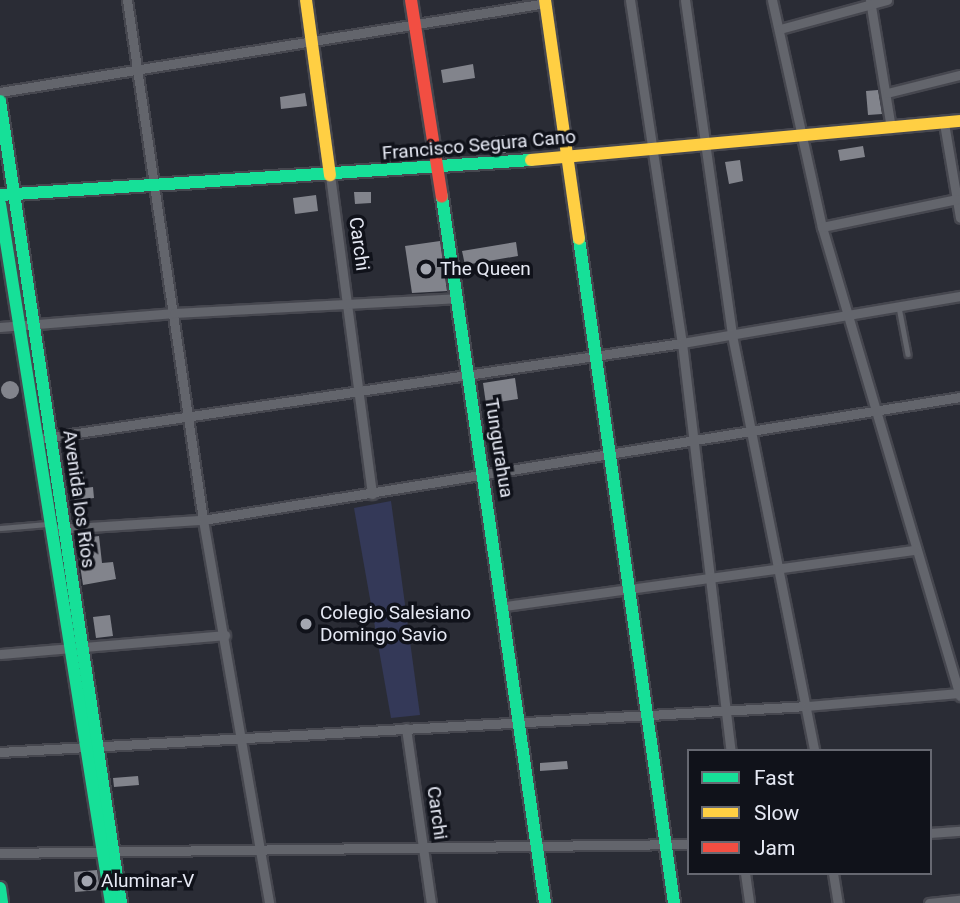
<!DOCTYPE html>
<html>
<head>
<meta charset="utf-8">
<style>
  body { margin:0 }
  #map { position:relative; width:960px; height:903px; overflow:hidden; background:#2a2c35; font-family:Roboto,sans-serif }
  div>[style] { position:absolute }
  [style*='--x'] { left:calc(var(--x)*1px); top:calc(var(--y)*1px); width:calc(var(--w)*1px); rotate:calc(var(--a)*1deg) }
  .green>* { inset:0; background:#343958 }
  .building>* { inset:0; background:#82848c }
  .round { border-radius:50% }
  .roads { filter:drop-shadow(2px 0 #46474f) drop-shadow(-2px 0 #46474f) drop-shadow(0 2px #46474f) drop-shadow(0 -2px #46474f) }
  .lane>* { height:4.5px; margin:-2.25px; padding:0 2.25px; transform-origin:2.25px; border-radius:2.25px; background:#63656c }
  .street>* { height:9px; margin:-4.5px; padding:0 4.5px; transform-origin:4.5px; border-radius:4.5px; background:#63656c }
  .fast>* { height:12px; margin:-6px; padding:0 6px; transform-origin:6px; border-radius:6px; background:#16e098 }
  .slow>* { height:12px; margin:-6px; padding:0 6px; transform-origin:6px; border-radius:6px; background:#ffcf43 }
  .jam>* { height:12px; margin:-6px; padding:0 6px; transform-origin:6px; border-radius:6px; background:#f24e42 }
  .dots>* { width:19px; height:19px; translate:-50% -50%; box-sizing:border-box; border:4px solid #10121a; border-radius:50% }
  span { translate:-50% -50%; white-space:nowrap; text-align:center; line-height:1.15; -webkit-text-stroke:7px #10121a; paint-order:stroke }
  .street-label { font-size:19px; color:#e6e9f4 }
  .poi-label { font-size:19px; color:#e6e9f4 }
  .left { translate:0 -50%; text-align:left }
  .legend { position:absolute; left:687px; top:749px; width:245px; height:126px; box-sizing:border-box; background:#10121a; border:2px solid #666871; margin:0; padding:9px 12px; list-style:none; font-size:21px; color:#e6e9f4 }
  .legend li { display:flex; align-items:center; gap:14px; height:35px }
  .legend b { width:35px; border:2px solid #666871 }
</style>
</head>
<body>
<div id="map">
  <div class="green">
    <div style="clip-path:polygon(391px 501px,420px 715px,391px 718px,354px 508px)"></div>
  </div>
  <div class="building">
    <div style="clip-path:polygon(473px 64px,475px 78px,443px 83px,441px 70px)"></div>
    <div style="clip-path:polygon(878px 90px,882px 114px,868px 115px,866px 91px)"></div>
    <div style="clip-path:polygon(305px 93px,307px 106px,281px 109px,280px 97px)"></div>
    <div style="clip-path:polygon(505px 135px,506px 153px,497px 154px,495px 136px)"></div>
    <div style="clip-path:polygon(863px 146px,865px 157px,840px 161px,838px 150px)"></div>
    <div style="clip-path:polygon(740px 160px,743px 181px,729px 184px,725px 162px)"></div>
    <div style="clip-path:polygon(354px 192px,371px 192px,371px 203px,355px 204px)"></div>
    <div style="clip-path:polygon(316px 195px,318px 211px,295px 214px,293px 198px)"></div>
    <div style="clip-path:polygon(440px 241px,447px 291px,412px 293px,405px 246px)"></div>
    <div style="clip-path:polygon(516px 242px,518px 256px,465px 265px,462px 251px)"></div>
    <div style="clip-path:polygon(515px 378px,518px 399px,486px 404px,483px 383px)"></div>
    <div class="round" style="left:1px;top:381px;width:18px;height:18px"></div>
    <div style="clip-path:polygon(83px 470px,85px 488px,93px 487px,94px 498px,70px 501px,67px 472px)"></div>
    <div style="clip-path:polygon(99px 536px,102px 563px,113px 562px,116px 579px,83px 585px,76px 539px)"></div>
    <div style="clip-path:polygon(110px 615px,113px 636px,96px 638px,93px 617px)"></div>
    <div style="clip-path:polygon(567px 761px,568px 769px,540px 771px,540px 763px)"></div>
    <div style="clip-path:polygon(138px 776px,139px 785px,114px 787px,113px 778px)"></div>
    <div style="clip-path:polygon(97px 870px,100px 890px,75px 892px,74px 872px)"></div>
  </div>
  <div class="roads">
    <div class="lane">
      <div style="--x:899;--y:307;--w:48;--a:79.2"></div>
      <div style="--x:0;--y:528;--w:48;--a:-4.8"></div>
    </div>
    <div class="street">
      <div style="--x:127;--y:0;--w:526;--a:81.68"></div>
      <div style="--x:203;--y:520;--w:389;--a:80.2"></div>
      <div style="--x:630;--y:0;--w:347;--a:81.4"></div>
      <div style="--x:682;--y:343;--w:411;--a:83.2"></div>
      <div style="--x:685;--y:0;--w:338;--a:82"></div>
      <div style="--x:732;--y:335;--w:424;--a:78.8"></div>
      <div style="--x:772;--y:0;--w:232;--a:77.6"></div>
      <div style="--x:822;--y:227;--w:489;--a:73.6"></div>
      <div style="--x:870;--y:0;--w:130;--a:80.7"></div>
      <div style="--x:780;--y:29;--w:111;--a:-15.2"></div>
      <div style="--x:0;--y:92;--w:553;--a:-9.26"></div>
      <div style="--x:887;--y:93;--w:75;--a:-13.9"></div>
      <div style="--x:944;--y:123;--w:96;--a:80.4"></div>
      <div style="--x:330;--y:175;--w:322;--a:82.5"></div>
      <div style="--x:822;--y:227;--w:138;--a:-11.7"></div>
      <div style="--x:0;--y:327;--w:175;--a:-4.6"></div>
      <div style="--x:174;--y:313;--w:282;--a:-3"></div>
      <div style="--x:44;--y:438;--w:645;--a:-8.47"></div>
      <div style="--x:682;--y:343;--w:282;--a:-9.6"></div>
      <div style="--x:58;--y:529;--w:145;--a:-3.6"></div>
      <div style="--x:203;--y:520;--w:767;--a:-9.23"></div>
      <div style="--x:505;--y:606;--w:415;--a:-7.8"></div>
      <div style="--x:0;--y:654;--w:226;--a:-4.8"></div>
      <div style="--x:406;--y:728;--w:177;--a:81.9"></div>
      <div style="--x:0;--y:752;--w:808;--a:-3.26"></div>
      <div style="--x:807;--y:706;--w:154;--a:-4.9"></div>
      <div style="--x:930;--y:833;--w:30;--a:-4"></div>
      <div style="--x:0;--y:853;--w:689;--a:-0.75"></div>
      <div style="--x:745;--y:873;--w:30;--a:82"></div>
      <div style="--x:833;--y:873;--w:30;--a:81"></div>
      <div style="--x:929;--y:903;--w:31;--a:-6"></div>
    </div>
    <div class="fast">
      <div style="--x:0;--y:101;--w:811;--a:81.42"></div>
      <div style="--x:0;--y:195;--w:532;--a:-3.77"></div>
      <div style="--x:442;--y:197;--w:713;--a:81.7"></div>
      <div style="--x:0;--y:204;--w:708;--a:80.98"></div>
      <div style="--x:579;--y:239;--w:671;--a:81.86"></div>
      <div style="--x:0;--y:888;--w:15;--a:82"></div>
    </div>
    <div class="slow">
      <div style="--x:306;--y:0;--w:177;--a:82.2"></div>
      <div style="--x:545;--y:0;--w:241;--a:81.9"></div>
      <div style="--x:531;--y:160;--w:431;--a:-5.2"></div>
    </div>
    <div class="jam">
      <div style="--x:411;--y:0;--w:199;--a:81.1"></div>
    </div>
  </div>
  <div class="dots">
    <div style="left:426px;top:269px;background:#a4a7b1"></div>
    <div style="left:306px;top:624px;background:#a4a7b1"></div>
    <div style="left:87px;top:881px;background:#a4a7b1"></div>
  </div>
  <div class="street-label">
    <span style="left:479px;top:145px;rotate:-5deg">Francisco Segura Cano</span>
    <span style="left:359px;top:244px;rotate:82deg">Carchi</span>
    <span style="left:499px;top:448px;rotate:81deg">Tungurahua</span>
    <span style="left:79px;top:499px;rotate:82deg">Avenida los Ríos</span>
    <span style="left:437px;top:813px;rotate:82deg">Carchi</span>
  </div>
  <div class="poi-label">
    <span class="left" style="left:440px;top:269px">The Queen</span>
    <span class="left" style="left:320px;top:624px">Colegio Salesiano<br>Domingo Savio</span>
    <span class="left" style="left:101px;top:881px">Aluminar-V</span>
  </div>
  <ul class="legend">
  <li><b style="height:9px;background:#16e098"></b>Fast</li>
  <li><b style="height:9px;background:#ffcf43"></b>Slow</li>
  <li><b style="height:9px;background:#f24e42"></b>Jam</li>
  </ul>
</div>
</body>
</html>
